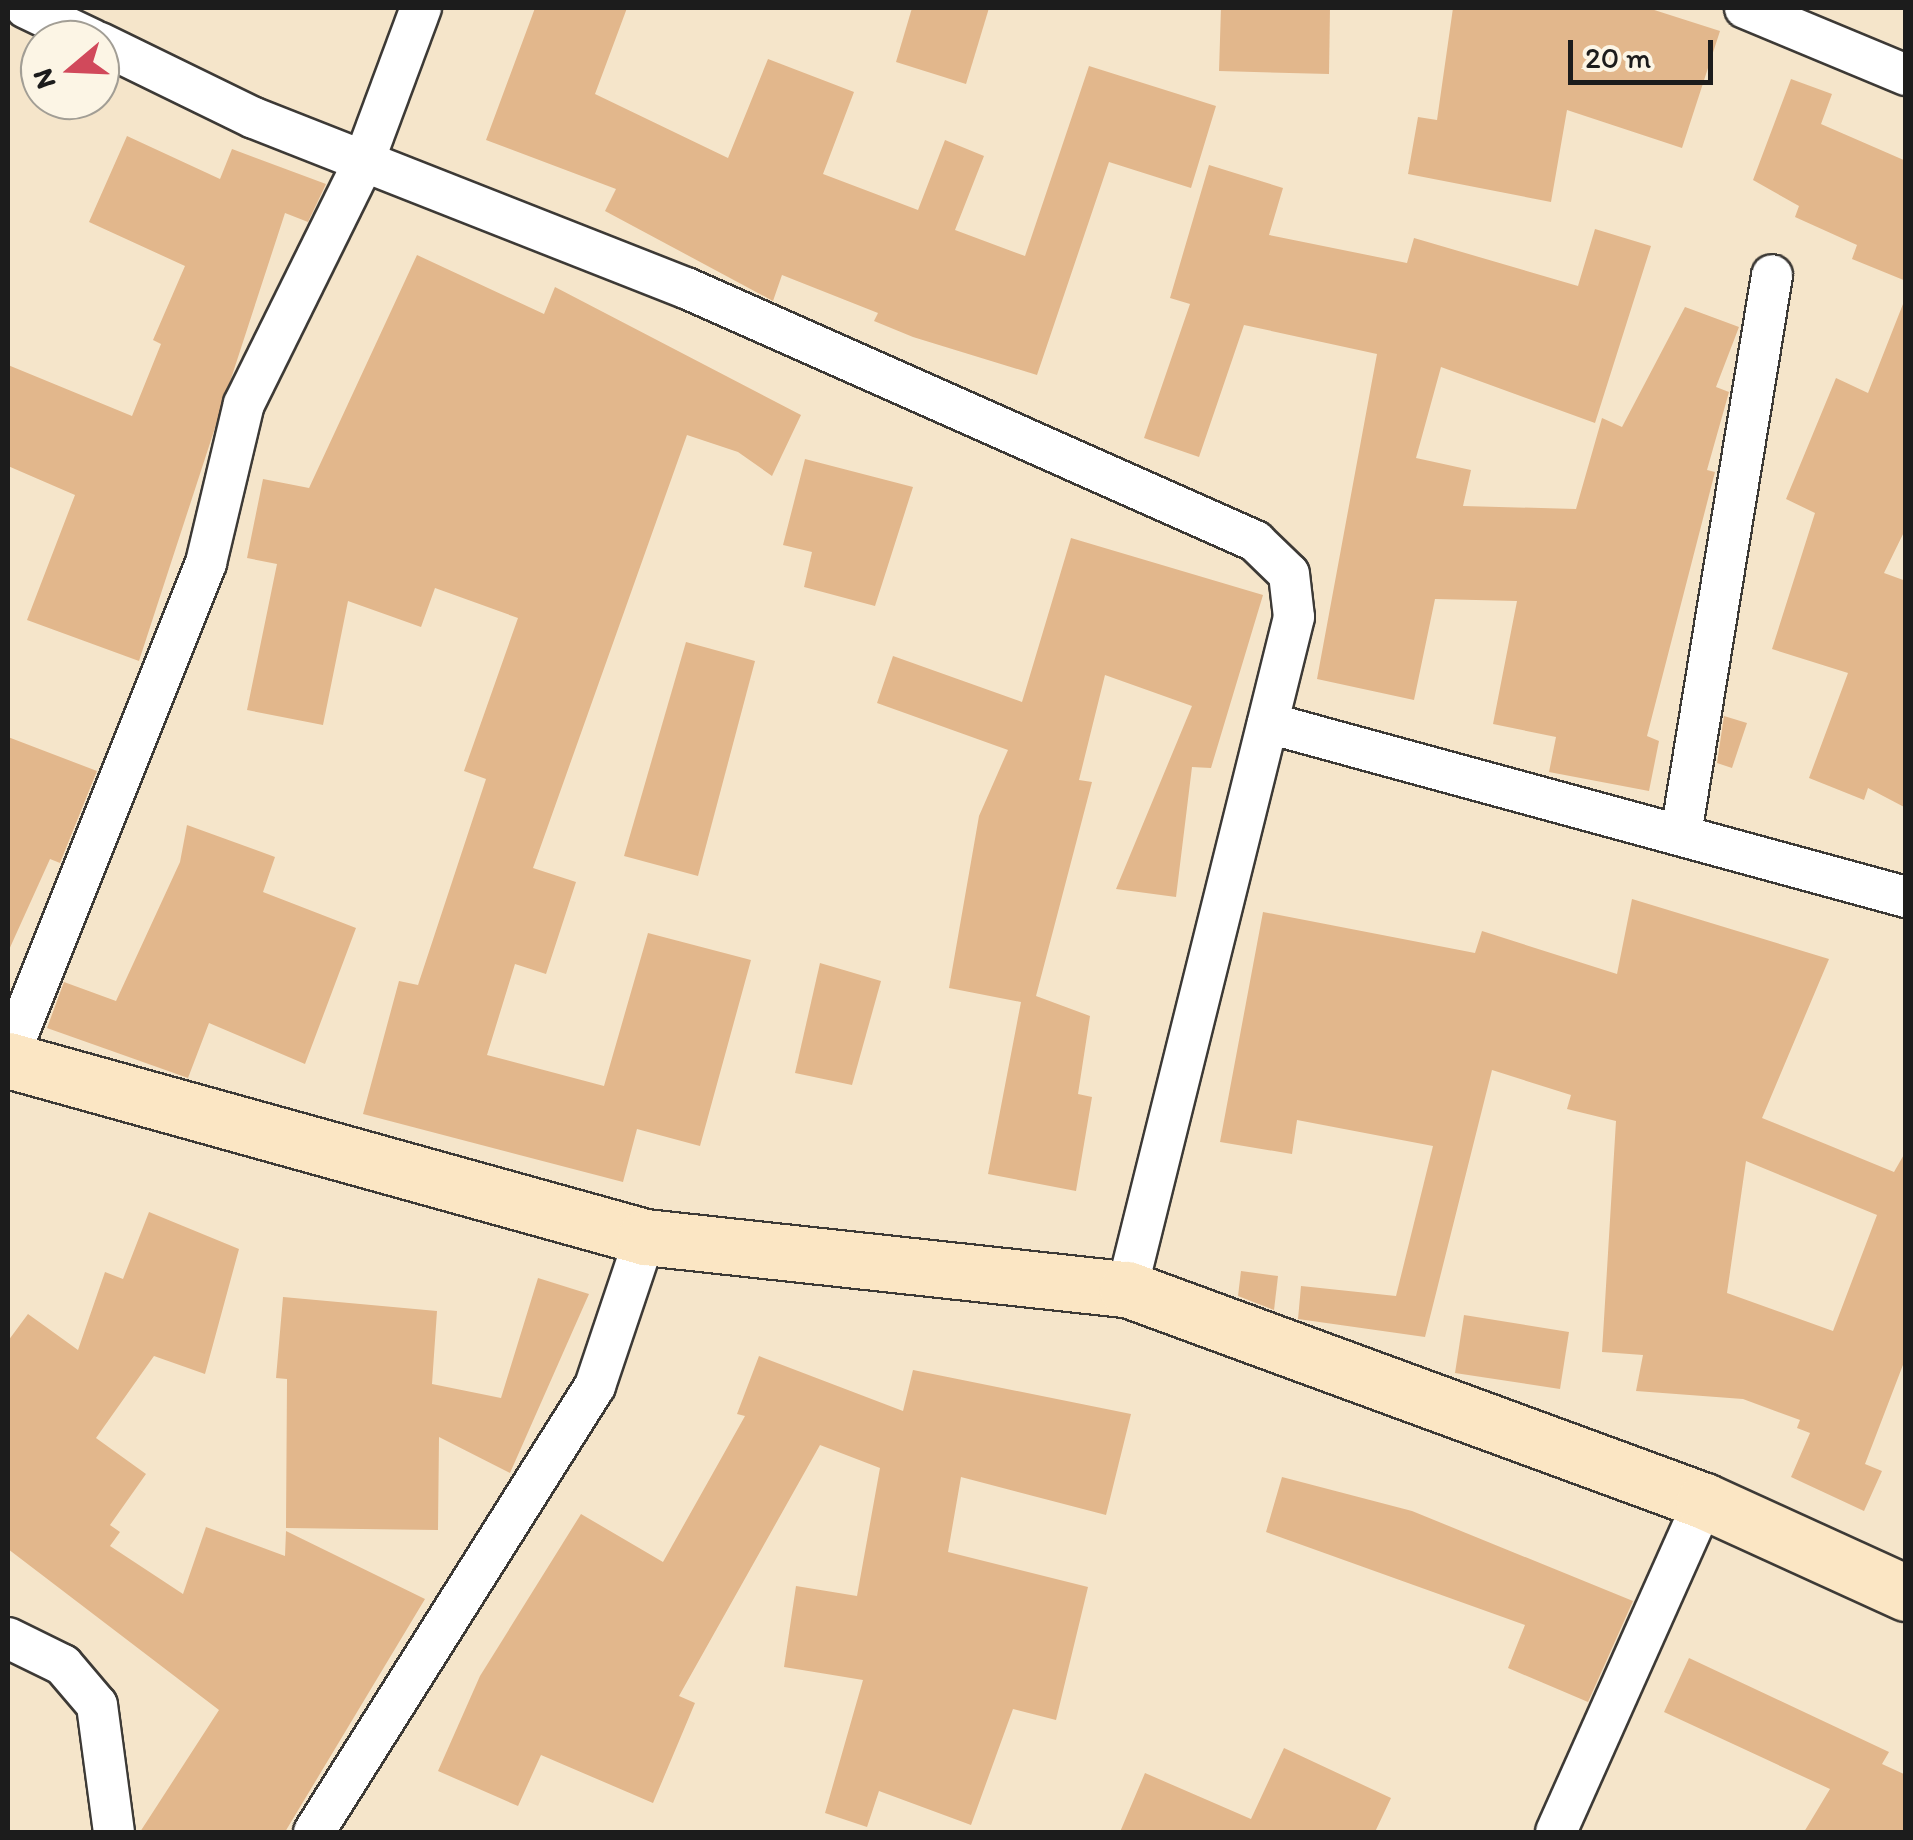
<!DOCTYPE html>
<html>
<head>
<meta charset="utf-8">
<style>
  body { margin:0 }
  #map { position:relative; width:1913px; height:1840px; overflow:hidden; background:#f5e5ca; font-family:Itim,sans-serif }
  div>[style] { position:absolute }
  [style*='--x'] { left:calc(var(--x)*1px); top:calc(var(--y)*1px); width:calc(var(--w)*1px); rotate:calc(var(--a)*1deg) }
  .building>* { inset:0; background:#e2b78c }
  .roads { filter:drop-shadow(2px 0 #3d3a36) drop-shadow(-2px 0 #3d3a36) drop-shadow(0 2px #3d3a36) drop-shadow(0 -2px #3d3a36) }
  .street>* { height:40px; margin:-20px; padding:0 20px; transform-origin:20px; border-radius:20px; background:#fff }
  .secondary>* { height:55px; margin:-27.5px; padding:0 27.5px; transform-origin:27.5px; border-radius:27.5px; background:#fbe6c4 }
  span { translate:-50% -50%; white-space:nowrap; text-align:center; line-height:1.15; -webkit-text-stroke:9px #fcf5e5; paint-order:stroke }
  .frame { position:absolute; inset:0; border:10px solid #1c1c1c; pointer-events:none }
  .north { position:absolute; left:20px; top:20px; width:100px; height:100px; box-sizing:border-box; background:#fcf5e5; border:2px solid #a29e95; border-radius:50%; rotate:251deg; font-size:28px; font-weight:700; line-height:40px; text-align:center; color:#1c1c1c }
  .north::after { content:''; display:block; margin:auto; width:35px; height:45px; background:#d1495b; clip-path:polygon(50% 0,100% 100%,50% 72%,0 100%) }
  .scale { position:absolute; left:1568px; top:40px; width:145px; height:45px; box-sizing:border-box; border:5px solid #1c1c1c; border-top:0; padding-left:12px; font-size:30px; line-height:35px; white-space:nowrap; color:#1c1c1c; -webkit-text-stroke:8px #fcf5e5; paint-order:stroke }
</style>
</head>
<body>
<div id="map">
  <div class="building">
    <div style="clip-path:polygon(535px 8px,627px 8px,595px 94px,728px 158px,768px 59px,854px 92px,823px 174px,918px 210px,945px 140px,984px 156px,955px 230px,1025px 256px,1089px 66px,1216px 106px,1191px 188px,1109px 162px,1037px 375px,913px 337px,874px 321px,878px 313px,782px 275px,773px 301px,605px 211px,616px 189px,486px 140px)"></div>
    <div style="clip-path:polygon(912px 8px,989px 8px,966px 84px,896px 62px)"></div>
    <div style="clip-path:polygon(1221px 8px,1330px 8px,1329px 74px,1219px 71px)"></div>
    <div style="clip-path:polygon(1453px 8px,1648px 8px,1720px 31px,1682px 148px,1567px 110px,1551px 202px,1408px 174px,1418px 117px,1437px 120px)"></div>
    <div style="clip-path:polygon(1791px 79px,1832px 94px,1821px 124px,1906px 161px,1906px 281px,1852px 259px,1857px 245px,1795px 217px,1799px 206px,1753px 180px)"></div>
    <div style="clip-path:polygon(127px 136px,220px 179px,232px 149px,326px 184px,308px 222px,285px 213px,139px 661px,27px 620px,75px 495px,8px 466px,8px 365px,132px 416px,161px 344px,153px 340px,185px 266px,89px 222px)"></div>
    <div style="clip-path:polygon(1209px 165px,1283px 188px,1269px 235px,1407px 263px,1414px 238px,1578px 286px,1595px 229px,1651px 246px,1595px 423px,1441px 367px,1416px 458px,1471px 470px,1463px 506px,1576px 509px,1602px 418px,1622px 427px,1685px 307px,1739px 327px,1716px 387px,1729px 392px,1707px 470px,1715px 472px,1647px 736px,1659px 741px,1649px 791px,1549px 772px,1556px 737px,1493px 724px,1517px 601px,1435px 599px,1414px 700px,1317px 679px,1377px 354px,1244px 325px,1199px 457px,1144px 438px,1190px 304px,1170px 298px)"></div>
    <div style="clip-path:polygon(417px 255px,544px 314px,555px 287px,801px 415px,772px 476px,738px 452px,687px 435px,533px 868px,576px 882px,546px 974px,515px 964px,487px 1055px,604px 1086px,648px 933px,751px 960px,700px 1146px,637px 1129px,623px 1182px,363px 1114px,399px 981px,418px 985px,486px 779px,464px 771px,518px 618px,435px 588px,421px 627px,348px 601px,323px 725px,247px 710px,277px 564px,247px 558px,263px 479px,309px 488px)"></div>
    <div style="clip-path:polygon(1903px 304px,1906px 528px,1884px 573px,1906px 581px,1906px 808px,1868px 788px,1864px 800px,1809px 778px,1848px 673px,1772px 649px,1815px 513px,1786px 499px,1836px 378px,1868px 393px)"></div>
    <div style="clip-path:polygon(805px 459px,913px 487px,875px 606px,804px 587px,812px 552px,783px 545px)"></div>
    <div style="clip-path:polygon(1071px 538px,1263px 595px,1211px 768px,1192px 767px,1176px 897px,1116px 889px,1192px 706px,1105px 675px,1079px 780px,1092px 782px,1036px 996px,1090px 1016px,1078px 1094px,1092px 1097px,1076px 1191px,988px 1174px,1021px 1002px,949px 988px,979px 816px,1008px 750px,877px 703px,893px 656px,1022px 702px)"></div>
    <div style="clip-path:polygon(686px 642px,755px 661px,698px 876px,624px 856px)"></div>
    <div style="clip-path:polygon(1724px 716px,1747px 723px,1732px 768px,1717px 763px)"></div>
    <div style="clip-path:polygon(8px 737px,97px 771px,60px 863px,50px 859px,8px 952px)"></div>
    <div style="clip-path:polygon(187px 825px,275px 857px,263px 892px,356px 928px,305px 1064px,209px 1023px,188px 1078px,47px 1028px,64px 982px,116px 1001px,180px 862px)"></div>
    <div style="clip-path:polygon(evenodd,1632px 899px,1829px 959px,1762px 1118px,1894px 1172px,1906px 1151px,1906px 1357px,1865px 1464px,1882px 1471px,1864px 1511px,1791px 1477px,1810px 1433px,1797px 1428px,1800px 1420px,1743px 1399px,1636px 1391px,1643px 1355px,1602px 1352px,1616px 1121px,1567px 1109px,1571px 1095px,1492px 1070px,1425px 1337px,1298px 1319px,1301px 1286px,1396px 1296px,1433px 1146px,1297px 1120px,1292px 1154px,1220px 1142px,1263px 912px,1475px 953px,1482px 931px,1617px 974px,1632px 899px,1746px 1161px,1877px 1215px,1833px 1331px,1727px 1293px,1746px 1161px)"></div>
    <div style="clip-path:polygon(820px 963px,881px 981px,852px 1085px,795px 1073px)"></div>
    <div style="clip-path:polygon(149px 1212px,239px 1249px,205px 1374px,154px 1356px,96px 1438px,146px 1474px,110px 1525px,120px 1532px,110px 1546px,183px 1594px,206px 1527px,285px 1556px,286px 1531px,425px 1599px,285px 1832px,140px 1832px,219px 1710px,8px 1549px,8px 1341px,28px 1314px,78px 1350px,105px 1272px,123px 1279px)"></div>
    <div style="clip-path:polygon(1241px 1271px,1278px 1276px,1274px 1310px,1238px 1296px)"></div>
    <div style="clip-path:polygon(538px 1278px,589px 1294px,510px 1473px,439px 1437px,438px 1530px,286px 1528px,287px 1379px,276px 1378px,283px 1297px,437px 1311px,432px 1384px,501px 1398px)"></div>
    <div style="clip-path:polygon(1464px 1315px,1569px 1332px,1560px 1389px,1455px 1373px)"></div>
    <div style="clip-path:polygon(759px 1356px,903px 1411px,913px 1370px,1131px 1414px,1106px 1515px,961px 1477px,948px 1552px,1088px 1587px,1056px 1720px,1013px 1709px,971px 1825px,879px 1791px,867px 1827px,825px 1813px,863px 1680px,784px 1667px,796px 1586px,857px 1596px,880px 1468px,820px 1445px,679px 1696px,695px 1703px,653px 1803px,541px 1755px,518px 1806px,438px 1771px,480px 1676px,581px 1514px,663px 1562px,745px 1416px,737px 1414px)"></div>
    <div style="clip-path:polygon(1282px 1477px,1412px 1511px,1633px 1601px,1588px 1702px,1508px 1668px,1525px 1625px,1266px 1532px)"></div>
    <div style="clip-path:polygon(1689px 1658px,1889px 1752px,1882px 1764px,1906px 1775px,1906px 1832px,1804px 1832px,1830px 1789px,1664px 1712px)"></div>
    <div style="clip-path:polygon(1284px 1748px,1391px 1798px,1375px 1832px,1120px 1832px,1145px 1773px,1251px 1819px)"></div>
  </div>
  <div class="roads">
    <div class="street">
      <div style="--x:26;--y:8;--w:74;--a:25.5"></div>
      <div style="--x:1745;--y:8;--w:174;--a:22.6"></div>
      <div style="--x:100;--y:43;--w:171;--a:26"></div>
      <div style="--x:254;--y:118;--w:464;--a:21.5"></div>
      <div style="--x:686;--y:288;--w:623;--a:23.97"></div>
      <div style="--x:1255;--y:541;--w:47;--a:44.1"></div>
      <div style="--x:1289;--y:574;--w:43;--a:83.4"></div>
      <div style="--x:1294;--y:617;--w:692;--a:103.96"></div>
      <div style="--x:1268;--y:723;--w:661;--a:15.26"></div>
      <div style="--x:1681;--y:834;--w:566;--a:-80.75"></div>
      <div style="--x:8;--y:1058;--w:533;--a:-68.2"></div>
      <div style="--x:206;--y:563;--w:163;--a:-76.6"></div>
      <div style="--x:244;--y:404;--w:271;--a:-63.7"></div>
      <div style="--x:364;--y:161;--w:163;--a:-69.6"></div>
      <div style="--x:8;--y:1638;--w:61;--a:26.1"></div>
      <div style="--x:63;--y:1665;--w:52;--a:49.6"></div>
      <div style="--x:97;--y:1705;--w:128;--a:82.4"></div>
      <div style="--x:314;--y:1832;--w:527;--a:-57.79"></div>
      <div style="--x:595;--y:1386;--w:157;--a:-71.4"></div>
      <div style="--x:1556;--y:1832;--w:363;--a:-65.9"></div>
    </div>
    <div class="secondary">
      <div style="--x:8;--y:1060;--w:661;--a:15.53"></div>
      <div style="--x:645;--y:1237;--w:485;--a:6.2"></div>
      <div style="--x:1127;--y:1289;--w:615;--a:20.17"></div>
      <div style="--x:1704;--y:1501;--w:222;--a:24.5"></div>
    </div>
  </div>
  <div class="frame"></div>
  <div class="north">N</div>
  <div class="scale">20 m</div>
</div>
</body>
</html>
